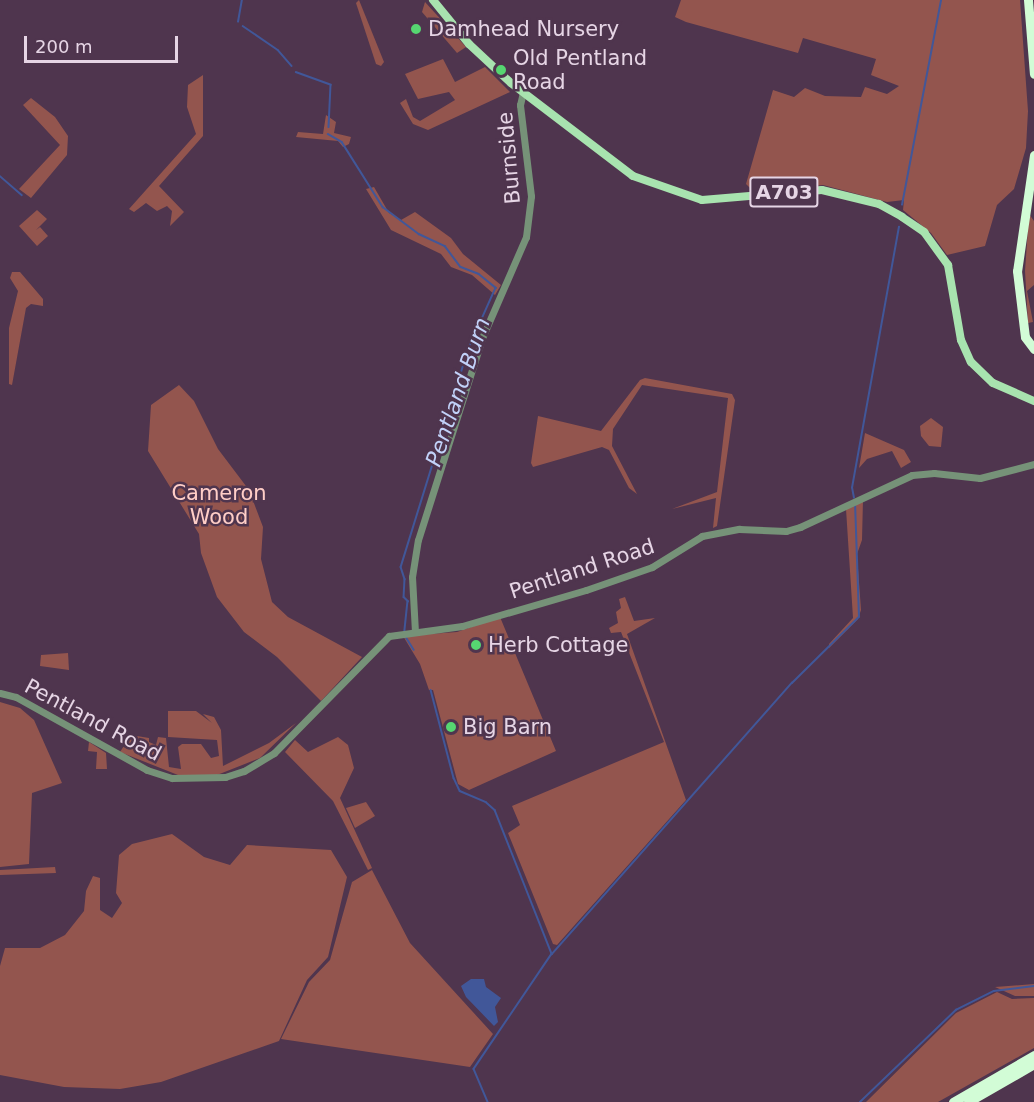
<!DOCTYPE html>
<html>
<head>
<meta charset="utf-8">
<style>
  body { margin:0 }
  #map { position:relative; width:1034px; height:1102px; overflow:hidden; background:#4f354e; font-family:"DejaVu Sans",sans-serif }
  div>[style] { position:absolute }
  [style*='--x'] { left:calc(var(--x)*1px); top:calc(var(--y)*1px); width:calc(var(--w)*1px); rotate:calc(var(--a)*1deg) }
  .green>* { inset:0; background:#93554e }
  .water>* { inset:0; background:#415799 }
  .stream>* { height:1.5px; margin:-0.75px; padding:0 0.75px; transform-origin:0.75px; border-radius:0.75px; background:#415799 }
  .minor>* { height:7px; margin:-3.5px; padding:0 3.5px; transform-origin:3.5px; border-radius:3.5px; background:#769278 }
  .major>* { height:8px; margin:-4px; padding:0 4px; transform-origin:4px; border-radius:4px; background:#a8e3af }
  .highway>* { height:9px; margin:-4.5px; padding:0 4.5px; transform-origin:4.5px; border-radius:4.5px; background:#d2fcd6 }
  .dots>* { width:16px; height:16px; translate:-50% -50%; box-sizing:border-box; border:3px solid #4f354e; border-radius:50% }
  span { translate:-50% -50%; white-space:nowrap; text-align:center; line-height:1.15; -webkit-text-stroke:5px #4f354e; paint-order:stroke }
  .shield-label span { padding:2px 4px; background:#4f354e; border:2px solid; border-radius:4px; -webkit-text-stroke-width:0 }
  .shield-label { font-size:20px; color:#e6d5e5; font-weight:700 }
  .poi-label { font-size:21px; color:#e6d5e5 }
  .left { translate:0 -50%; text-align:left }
  .street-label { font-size:21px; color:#e6d5e5 }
  .park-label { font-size:21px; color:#ffcec7 }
  .water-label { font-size:22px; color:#c2d2f9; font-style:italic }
  .scale { position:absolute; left:24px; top:36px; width:154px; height:27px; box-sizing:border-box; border:3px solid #e6d5e5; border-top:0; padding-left:8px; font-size:18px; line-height:21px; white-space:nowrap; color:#e6d5e5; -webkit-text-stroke:4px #4f354e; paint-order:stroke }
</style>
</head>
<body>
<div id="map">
  <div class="green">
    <div style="clip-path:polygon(359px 0,384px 62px,381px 66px,376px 64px,356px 3px)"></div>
    <div style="clip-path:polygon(681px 0,1020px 0,1028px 111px,1026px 148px,1014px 189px,997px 205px,985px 246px,947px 255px,931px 233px,903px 210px,904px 200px,887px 202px,823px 185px,754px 192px,746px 184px,773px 90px,794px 97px,805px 88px,825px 96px,861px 97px,865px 87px,887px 94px,899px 86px,871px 75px,876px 59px,803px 38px,798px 53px,686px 22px,675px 17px)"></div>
    <div style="clip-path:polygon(425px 2px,466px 47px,457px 53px,422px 12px)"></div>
    <div style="clip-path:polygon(443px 59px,455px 82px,485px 67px,510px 92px,428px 130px,413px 124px,400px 103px,406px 99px,413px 117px,420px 121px,455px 100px,449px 92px,418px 99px,405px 74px)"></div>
    <div style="clip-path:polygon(203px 75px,203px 136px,159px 186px,184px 212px,170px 226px,172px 211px,167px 206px,157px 211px,146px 203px,134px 212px,129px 209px,196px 134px,187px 107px,188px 85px)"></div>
    <div style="clip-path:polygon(31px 98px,55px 117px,68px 136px,67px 155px,31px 198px,19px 189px,60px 145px,23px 105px)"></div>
    <div style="clip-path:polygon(326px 115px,336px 122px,334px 133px,351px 137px,349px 144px,343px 147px,338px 141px,296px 137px,298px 132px,323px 134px)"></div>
    <div style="clip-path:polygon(374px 187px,389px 213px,401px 220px,415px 212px,451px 238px,463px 254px,501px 285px,495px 295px,472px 275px,451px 267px,441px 254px,391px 230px,366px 189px)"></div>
    <div style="clip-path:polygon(37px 210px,47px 219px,36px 230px,40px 227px,48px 236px,37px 246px,19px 226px)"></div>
    <div style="clip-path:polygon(1029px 214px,1034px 221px,1034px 285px,1027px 291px,1033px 322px,1028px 323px,1025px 271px)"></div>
    <div style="clip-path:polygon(12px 272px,20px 272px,43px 299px,43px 306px,31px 304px,26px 308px,12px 385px,9px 384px,9px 328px,18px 291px,10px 278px)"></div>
    <div style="clip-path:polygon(645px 378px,732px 394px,735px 400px,717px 526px,713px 528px,716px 498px,672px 509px,717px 492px,728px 398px,642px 385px,613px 429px,612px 446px,637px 494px,629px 488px,609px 450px,602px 447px,533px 467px,531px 463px,538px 416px,601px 431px,640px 380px)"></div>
    <div style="clip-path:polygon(179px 385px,194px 401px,218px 449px,249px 490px,263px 527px,261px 559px,272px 602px,288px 617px,362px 657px,321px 701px,277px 657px,244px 632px,217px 597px,201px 553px,199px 534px,148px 451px,151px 405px)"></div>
    <div style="clip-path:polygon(931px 418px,943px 427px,941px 447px,929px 446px,921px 436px,920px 426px)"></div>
    <div style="clip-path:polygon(865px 433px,904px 450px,911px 462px,901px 468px,892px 451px,867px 459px,859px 468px)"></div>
    <div style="clip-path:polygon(863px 500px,862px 540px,857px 554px,861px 610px,858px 619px,829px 648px,829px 644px,853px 618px,846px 509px)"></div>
    <div style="clip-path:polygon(625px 597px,634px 621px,655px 618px,627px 634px,686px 800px,557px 945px,553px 944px,508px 833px,520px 825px,512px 806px,664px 742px,621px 632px,611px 633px,609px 628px,618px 623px,616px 612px,621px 608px,619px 599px)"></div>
    <div style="clip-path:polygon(500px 617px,556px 751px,469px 790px,458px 784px,433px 690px,429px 690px,420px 664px,403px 636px,457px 632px)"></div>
    <div style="clip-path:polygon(68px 653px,69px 670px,40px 666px,41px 655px)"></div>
    <div style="clip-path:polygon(0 702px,20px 708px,34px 720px,62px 783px,32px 793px,29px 864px,0 867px)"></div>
    <div style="clip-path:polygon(168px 711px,196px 711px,212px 723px,203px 714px,214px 717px,221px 730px,223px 766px,269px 743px,296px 723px,260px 758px,217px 775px,178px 775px,120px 752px,131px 735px,149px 738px,149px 742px,156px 745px,158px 737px,166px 738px,169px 767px,181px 769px,178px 747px,182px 744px,201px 744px,211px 758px,219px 756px,217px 740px,168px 737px)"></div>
    <div style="clip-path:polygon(338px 737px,348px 745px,354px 768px,340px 798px,372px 868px,368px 870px,333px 801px,285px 752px,295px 740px,308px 752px)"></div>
    <div style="clip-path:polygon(89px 742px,106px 753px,107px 769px,96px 769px,97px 752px,88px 751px)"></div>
    <div style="clip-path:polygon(366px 802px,375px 816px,355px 828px,346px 808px)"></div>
    <div style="clip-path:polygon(172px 834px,204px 857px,230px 865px,247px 845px,331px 850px,347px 877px,328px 957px,307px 980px,279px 1041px,161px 1082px,120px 1089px,64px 1087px,0 1075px,0 966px,5px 948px,40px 948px,65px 935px,84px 911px,86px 891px,93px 876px,100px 878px,100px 910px,112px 918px,122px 903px,116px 893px,119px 855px,132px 844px)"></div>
    <div style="clip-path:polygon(55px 867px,56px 873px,0 875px,0 870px)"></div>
    <div style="clip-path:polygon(372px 870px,410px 943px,493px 1034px,470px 1067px,281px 1039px,309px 982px,330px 960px,352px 882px)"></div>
    <div style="clip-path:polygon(1034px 984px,1034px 996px,1015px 996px,995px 987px)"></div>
    <div style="clip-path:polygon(997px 992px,1012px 999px,1034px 998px,1034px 1048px,938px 1102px,866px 1102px,956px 1013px)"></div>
  </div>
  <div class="water">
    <div style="clip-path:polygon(471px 979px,484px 979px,486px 987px,501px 998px,495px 1007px,498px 1022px,494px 1026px,466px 997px,461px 986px)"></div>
  </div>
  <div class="stream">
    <div style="--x:238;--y:22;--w:22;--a:-80"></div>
    <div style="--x:243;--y:26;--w:42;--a:34.4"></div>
    <div style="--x:278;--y:50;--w:21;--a:49"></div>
    <div style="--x:296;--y:72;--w:37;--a:20"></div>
    <div style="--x:331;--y:85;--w:42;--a:92.7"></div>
    <div style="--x:328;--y:134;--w:16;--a:30"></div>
    <div style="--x:342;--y:142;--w:77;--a:57.8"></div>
    <div style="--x:383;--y:207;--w:45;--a:36.9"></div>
    <div style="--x:419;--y:234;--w:29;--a:25"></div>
    <div style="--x:445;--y:246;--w:26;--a:53"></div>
    <div style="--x:461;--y:267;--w:19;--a:21"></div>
    <div style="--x:479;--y:274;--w:22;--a:39"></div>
    <div style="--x:496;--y:288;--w:66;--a:114.2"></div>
    <div style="--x:469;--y:348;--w:229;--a:107.2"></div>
    <div style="--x:401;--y:567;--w:13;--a:72"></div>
    <div style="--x:405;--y:579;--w:18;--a:93"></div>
    <div style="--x:404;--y:597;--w:6;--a:45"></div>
    <div style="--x:408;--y:601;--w:31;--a:96"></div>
    <div style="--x:0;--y:176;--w:29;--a:41"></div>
    <div style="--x:902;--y:205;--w:209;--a:-79.2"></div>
    <div style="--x:854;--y:498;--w:10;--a:-101"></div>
    <div style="--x:852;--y:488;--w:265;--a:-79.8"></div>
    <div style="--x:406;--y:637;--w:15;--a:58"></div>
    <div style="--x:431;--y:690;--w:91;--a:75.4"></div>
    <div style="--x:454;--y:778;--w:14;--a:65"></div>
    <div style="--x:460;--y:791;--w:28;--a:23"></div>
    <div style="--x:486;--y:802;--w:12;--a:42"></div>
    <div style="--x:495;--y:810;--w:155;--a:68.4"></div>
    <div style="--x:552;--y:954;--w:139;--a:124.1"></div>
    <div style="--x:474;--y:1069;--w:36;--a:67"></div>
    <div style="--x:552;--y:954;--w:362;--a:-48.5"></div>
    <div style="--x:792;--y:683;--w:94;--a:-44.6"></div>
    <div style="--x:859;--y:617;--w:112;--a:-92"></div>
    <div style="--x:860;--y:1102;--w:133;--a:-43.8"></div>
    <div style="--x:956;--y:1010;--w:42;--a:-26.6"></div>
    <div style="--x:994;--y:991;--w:40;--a:-7.1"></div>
  </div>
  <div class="minor">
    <div style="--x:415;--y:632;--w:55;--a:-93.1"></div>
    <div style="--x:412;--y:577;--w:37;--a:-81"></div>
    <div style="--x:418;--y:540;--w:212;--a:-72.4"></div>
    <div style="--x:482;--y:338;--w:110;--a:-66.5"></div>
    <div style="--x:526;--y:237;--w:41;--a:-83"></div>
    <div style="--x:531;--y:196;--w:92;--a:-96.9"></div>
    <div style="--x:520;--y:105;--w:13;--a:-77"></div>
    <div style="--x:0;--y:693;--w:16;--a:14"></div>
    <div style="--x:16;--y:697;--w:150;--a:29.1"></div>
    <div style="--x:147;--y:770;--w:26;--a:18"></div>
    <div style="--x:172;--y:778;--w:53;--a:-1.1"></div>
    <div style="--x:225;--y:777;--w:20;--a:-18"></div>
    <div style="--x:244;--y:771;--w:35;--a:-31"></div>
    <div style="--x:274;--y:753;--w:164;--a:-45.5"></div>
    <div style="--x:389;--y:636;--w:74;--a:-7.8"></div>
    <div style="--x:462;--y:626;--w:129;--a:-16.2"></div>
    <div style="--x:586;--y:590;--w:70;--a:-19.2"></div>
    <div style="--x:652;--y:567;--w:59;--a:-31.8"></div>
    <div style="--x:702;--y:536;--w:38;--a:-11"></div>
    <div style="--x:739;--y:529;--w:47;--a:2.4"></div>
    <div style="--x:786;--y:531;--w:15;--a:-16"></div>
    <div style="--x:800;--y:527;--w:123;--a:-24.9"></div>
    <div style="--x:912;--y:475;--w:22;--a:-5"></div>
    <div style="--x:934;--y:473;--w:46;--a:6.2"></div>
    <div style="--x:980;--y:478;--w:56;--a:-14.5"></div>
  </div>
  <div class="major">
    <div style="--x:433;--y:0;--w:57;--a:50.7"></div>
    <div style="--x:469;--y:44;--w:57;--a:42.9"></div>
    <div style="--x:511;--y:83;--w:153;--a:37.3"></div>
    <div style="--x:633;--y:176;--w:73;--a:19.2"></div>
    <div style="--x:702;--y:200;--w:120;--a:-4.8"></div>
    <div style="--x:822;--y:190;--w:59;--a:13.8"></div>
    <div style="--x:879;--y:204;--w:26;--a:29"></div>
    <div style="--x:902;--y:217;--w:27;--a:34"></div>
    <div style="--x:924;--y:232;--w:41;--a:54"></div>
    <div style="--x:948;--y:265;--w:76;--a:80.2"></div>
    <div style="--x:961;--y:340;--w:24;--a:66"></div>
    <div style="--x:971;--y:362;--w:30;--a:44"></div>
    <div style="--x:993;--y:383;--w:45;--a:23.7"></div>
  </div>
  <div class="highway">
    <div style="--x:1028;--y:0;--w:74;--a:85.4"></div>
    <div style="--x:1034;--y:155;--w:117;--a:98.3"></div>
    <div style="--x:1017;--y:271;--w:66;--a:83.1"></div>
    <div style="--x:1025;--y:337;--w:15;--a:53"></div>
    <div style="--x:953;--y:1102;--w:94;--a:-30.1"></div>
    <div style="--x:968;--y:1102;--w:76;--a:-29.9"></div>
  </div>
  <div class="dots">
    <div style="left:416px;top:29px;background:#56d671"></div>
    <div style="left:501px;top:70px;background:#56d671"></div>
    <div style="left:476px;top:645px;background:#56d671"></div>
    <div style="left:451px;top:727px;background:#56d671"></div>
  </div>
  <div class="shield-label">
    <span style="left:784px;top:192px">A703</span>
  </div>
  <div class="poi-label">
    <span class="left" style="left:428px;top:29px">Damhead Nursery</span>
    <span class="left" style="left:513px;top:70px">Old Pentland<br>Road</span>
    <span class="left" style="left:488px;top:645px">Herb Cottage</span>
    <span class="left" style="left:463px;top:727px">Big Barn</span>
  </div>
  <div class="street-label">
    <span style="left:509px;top:158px;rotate:-95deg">Burnside</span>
    <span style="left:582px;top:569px;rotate:-18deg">Pentland Road</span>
    <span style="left:93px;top:720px;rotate:28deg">Pentland Road</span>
  </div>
  <div class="park-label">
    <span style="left:219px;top:505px">Cameron<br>Wood</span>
  </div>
  <div class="water-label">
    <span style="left:458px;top:392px;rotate:-71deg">Pentland Burn</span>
  </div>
  <div class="scale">200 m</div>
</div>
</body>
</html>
